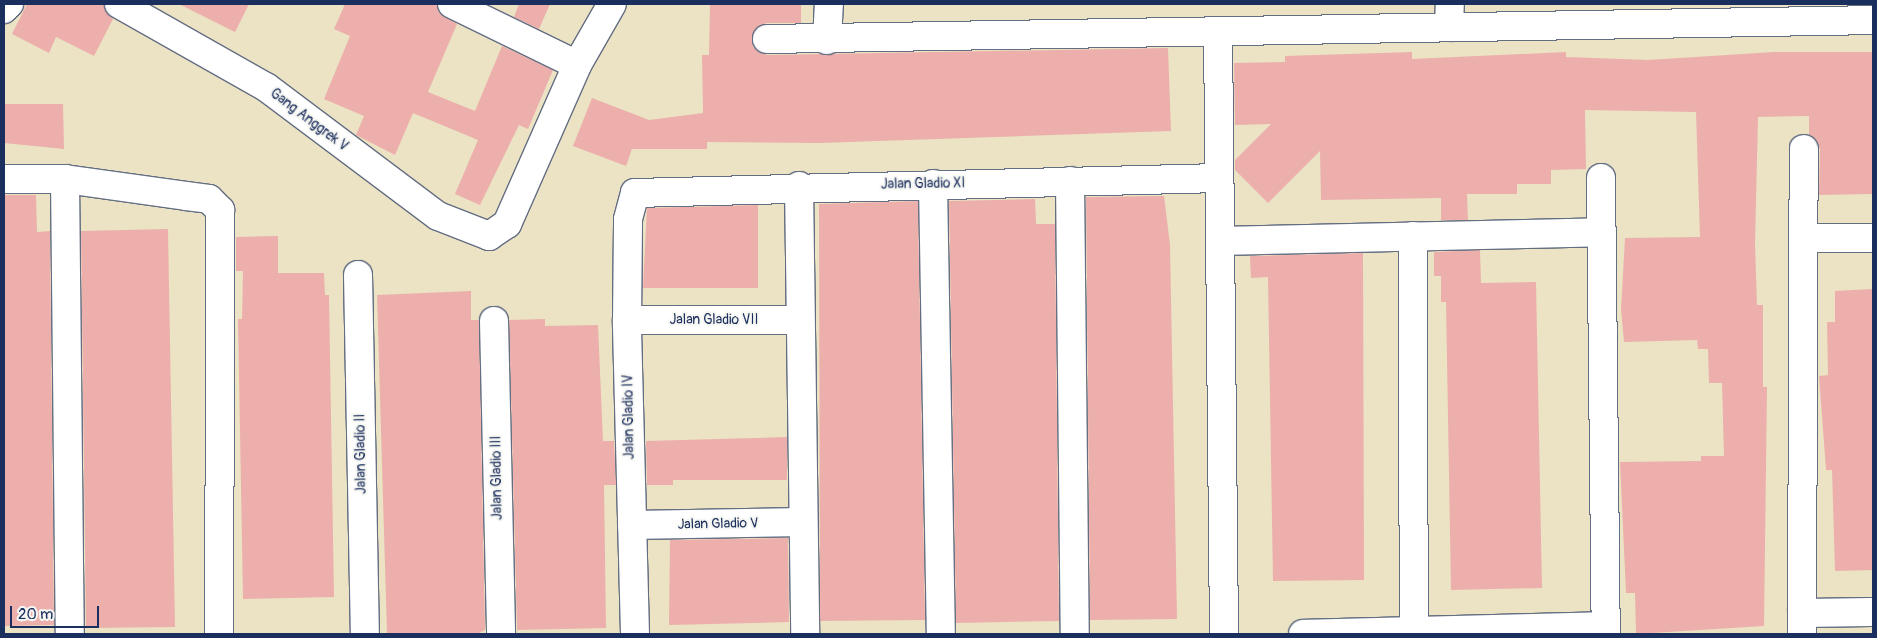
<!DOCTYPE html>
<html>
<head>
<meta charset="utf-8">
<style>
  body { margin:0 }
  #map { position:relative; width:1877px; height:638px; overflow:hidden; background:#ebe3c4; font-family:Pangolin,sans-serif }
  div>[style] { position:absolute }
  [style*='--x'] { left:calc(var(--x)*1px); top:calc(var(--y)*1px); width:calc(var(--w)*1px); rotate:calc(var(--a)*1deg) }
  .building>* { inset:0; background:#ecafac }
  .roads { filter:drop-shadow(1px 0 #646e82) drop-shadow(-1px 0 #646e82) drop-shadow(0 1px #646e82) drop-shadow(0 -1px #646e82) }
  .minor>* { height:28px; margin:-14px; padding:0 14px; transform-origin:14px; border-radius:14px; background:#fff }
  span { translate:-50% -50%; white-space:nowrap; text-align:center; line-height:1.15; -webkit-text-stroke:4px #f6f6f2; paint-order:stroke }
  .street-label { font-size:14px; color:#1b2f5e }
  .frame { position:absolute; inset:0; border:5px solid #1b2f5e; pointer-events:none }
  .scale { position:absolute; left:10px; top:606px; width:89px; height:22px; box-sizing:border-box; border:2px solid #1b2f5e; border-top:0; padding-left:6px; font-size:15px; line-height:18px; white-space:nowrap; color:#1b2f5e; -webkit-text-stroke:4px #f6f6f2; paint-order:stroke }
</style>
</head>
<body>
<div id="map">
  <div class="building">
    <div style="clip-path:polygon(27px 4px,103px 4px,113px 19px,94px 56px,56px 37px,49px 53px,12px 34px)"></div>
    <div style="clip-path:polygon(179px 4px,249px 4px,235px 32px)"></div>
    <div style="clip-path:polygon(345px 4px,437px 4px,439px 13px,457px 24px,428px 92px,475px 111px,502px 46px,553px 70px,528px 129px,519px 125px,480px 205px,455px 194px,478px 140px,413px 113px,395px 155px,356px 135px,364px 116px,324px 99px,350px 36px,334px 29px)"></div>
    <div style="clip-path:polygon(519px 4px,550px 4px,539px 29px,514px 17px)"></div>
    <div style="clip-path:polygon(710px 4px,801px 4px,801px 23px,766px 23px,754px 31px,753px 47px,767px 55px,1168px 48px,1171px 131px,819px 143px,707px 142px,707px 149px,632px 149px,626px 166px,573px 146px,592px 98px,649px 120px,703px 113px,702px 55px,709px 55px)"></div>
    <div style="clip-path:polygon(1412px 52px,1412px 59px,1566px 52px,1566px 57px,1648px 60px,1774px 52px,1872px 52px,1873px 194px,1819px 195px,1820px 149px,1809px 135px,1809px 116px,1758px 117px,1755px 244px,1757px 305px,1763px 305px,1763px 387px,1767px 387px,1764px 626px,1636px 634px,1635px 593px,1626px 593px,1620px 462px,1701px 461px,1701px 456px,1724px 456px,1722px 383px,1709px 383px,1708px 349px,1698px 349px,1697px 340px,1624px 342px,1621px 309px,1625px 238px,1700px 237px,1696px 112px,1585px 110px,1586px 169px,1551px 170px,1551px 184px,1517px 184px,1517px 194px,1467px 194px,1468px 220px,1441px 220px,1441px 198px,1321px 200px,1320px 151px,1268px 203px,1235px 170px,1235px 160px,1271px 124px,1235px 125px,1234px 63px,1285px 62px,1285px 56px)"></div>
    <div style="clip-path:polygon(4px 104px,63px 104px,64px 149px,4px 143px)"></div>
    <div style="clip-path:polygon(4px 195px,36px 195px,37px 232px,50px 231px,54px 625px,4px 626px)"></div>
    <div style="clip-path:polygon(1164px 196px,1170px 245px,1177px 619px,1090px 620px,1086px 197px)"></div>
    <div style="clip-path:polygon(1035px 199px,1036px 224px,1055px 224px,1059px 621px,956px 623px,949px 201px)"></div>
    <div style="clip-path:polygon(918px 201px,925px 620px,820px 621px,819px 204px)"></div>
    <div style="clip-path:polygon(758px 205px,758px 288px,643px 288px,647px 208px)"></div>
    <div style="clip-path:polygon(168px 229px,175px 627px,86px 628px,81px 231px)"></div>
    <div style="clip-path:polygon(278px 236px,278px 273px,324px 273px,325px 295px,329px 295px,334px 597px,243px 599px,238px 319px,242px 319px,243px 271px,236px 271px,236px 237px)"></div>
    <div style="clip-path:polygon(1480px 250px,1481px 283px,1536px 282px,1542px 588px,1451px 590px,1446px 302px,1441px 302px,1441px 276px,1434px 276px,1434px 252px)"></div>
    <div style="clip-path:polygon(1363px 253px,1364px 580px,1273px 581px,1268px 277px,1251px 278px,1250px 256px)"></div>
    <div style="clip-path:polygon(1873px 289px,1873px 570px,1835px 571px,1832px 470px,1826px 470px,1819px 376px,1828px 375px,1827px 322px,1835px 322px,1835px 291px)"></div>
    <div style="clip-path:polygon(471px 291px,471px 320px,479px 320px,485px 630px,477px 634px,387px 634px,377px 295px)"></div>
    <div style="clip-path:polygon(545px 319px,545px 326px,598px 325px,603px 441px,614px 441px,616px 485px,604px 485px,606px 628px,517px 630px,509px 320px)"></div>
    <div style="clip-path:polygon(787px 437px,787px 480px,673px 480px,673px 485px,647px 485px,646px 441px)"></div>
    <div style="clip-path:polygon(788px 538px,789px 622px,669px 625px,670px 540px)"></div>
  </div>
  <div class="roads">
    <div class="minor">
      <div style="--x:119;--y:4;--w:169;--a:29.5"></div>
      <div style="--x:266;--y:87;--w:215;--a:36.9"></div>
      <div style="--x:438;--y:216;--w:55;--a:21.4"></div>
      <div style="--x:489;--y:236;--w:22;--a:-34"></div>
      <div style="--x:507;--y:224;--w:174;--a:-66.2"></div>
      <div style="--x:577;--y:65;--w:70;--a:-60.2"></div>
      <div style="--x:452;--y:4;--w:139;--a:26"></div>
      <div style="--x:4;--y:9;--w:7;--a:-45"></div>
      <div style="--x:1449;--y:27;--w:23;--a:-88"></div>
      <div style="--x:1218;--y:32;--w:602;--a:89.43"></div>
      <div style="--x:767;--y:39;--w:1106;--a:-0.98"></div>
      <div style="--x:827;--y:40;--w:36;--a:-87"></div>
      <div style="--x:1601;--y:178;--w:456;--a:89.4"></div>
      <div style="--x:4;--y:179;--w:61;--a:0"></div>
      <div style="--x:65;--y:179;--w:122;--a:8"></div>
      <div style="--x:186;--y:196;--w:23;--a:7"></div>
      <div style="--x:209;--y:199;--w:16;--a:45"></div>
      <div style="--x:220;--y:210;--w:424;--a:90.1"></div>
      <div style="--x:65;--y:179;--w:455;--a:89.4"></div>
      <div style="--x:1070;--y:181;--w:453;--a:89.4"></div>
      <div style="--x:933;--y:184;--w:450;--a:89"></div>
      <div style="--x:799;--y:186;--w:448;--a:89.2"></div>
      <div style="--x:1413;--y:236;--w:393;--a:89.9"></div>
      <div style="--x:1804;--y:238;--w:69;--a:0"></div>
      <div style="--x:1220;--y:241;--w:382;--a:-1.3"></div>
      <div style="--x:358;--y:275;--w:359;--a:88.9"></div>
      <div style="--x:627;--y:320;--w:173;--a:0"></div>
      <div style="--x:494;--y:321;--w:313;--a:88.7"></div>
      <div style="--x:632;--y:525;--w:171;--a:-1"></div>
      <div style="--x:1802;--y:613;--w:71;--a:-0.8"></div>
      <div style="--x:635;--y:634;--w:314;--a:-91.5"></div>
      <div style="--x:627;--y:320;--w:101;--a:-89.4"></div>
      <div style="--x:628;--y:219;--w:27;--a:-75"></div>
      <div style="--x:635;--y:193;--w:584;--a:-1.47"></div>
      <div style="--x:1303;--y:634;--w:303;--a:-1.5"></div>
      <div style="--x:1802;--y:634;--w:485;--a:-89.8"></div>
    </div>
  </div>
  <div class="street-label">
    <span style="left:309px;top:120px;rotate:37deg">Gang Anggrek V</span>
    <span style="left:923px;top:184px;rotate:-1deg">Jalan Gladio XI</span>
    <span style="left:714px;top:320px">Jalan Gladio VII</span>
    <span style="left:629px;top:417px;rotate:-91deg">Jalan Gladio IV</span>
    <span style="left:361px;top:454px;rotate:-91deg">Jalan Gladio II</span>
    <span style="left:497px;top:478px;rotate:-91deg">Jalan Gladio III</span>
    <span style="left:718px;top:524px;rotate:-1deg">Jalan Gladio V</span>
  </div>
  <div class="frame"></div>
  <div class="scale">20 m</div>
</div>
</body>
</html>
